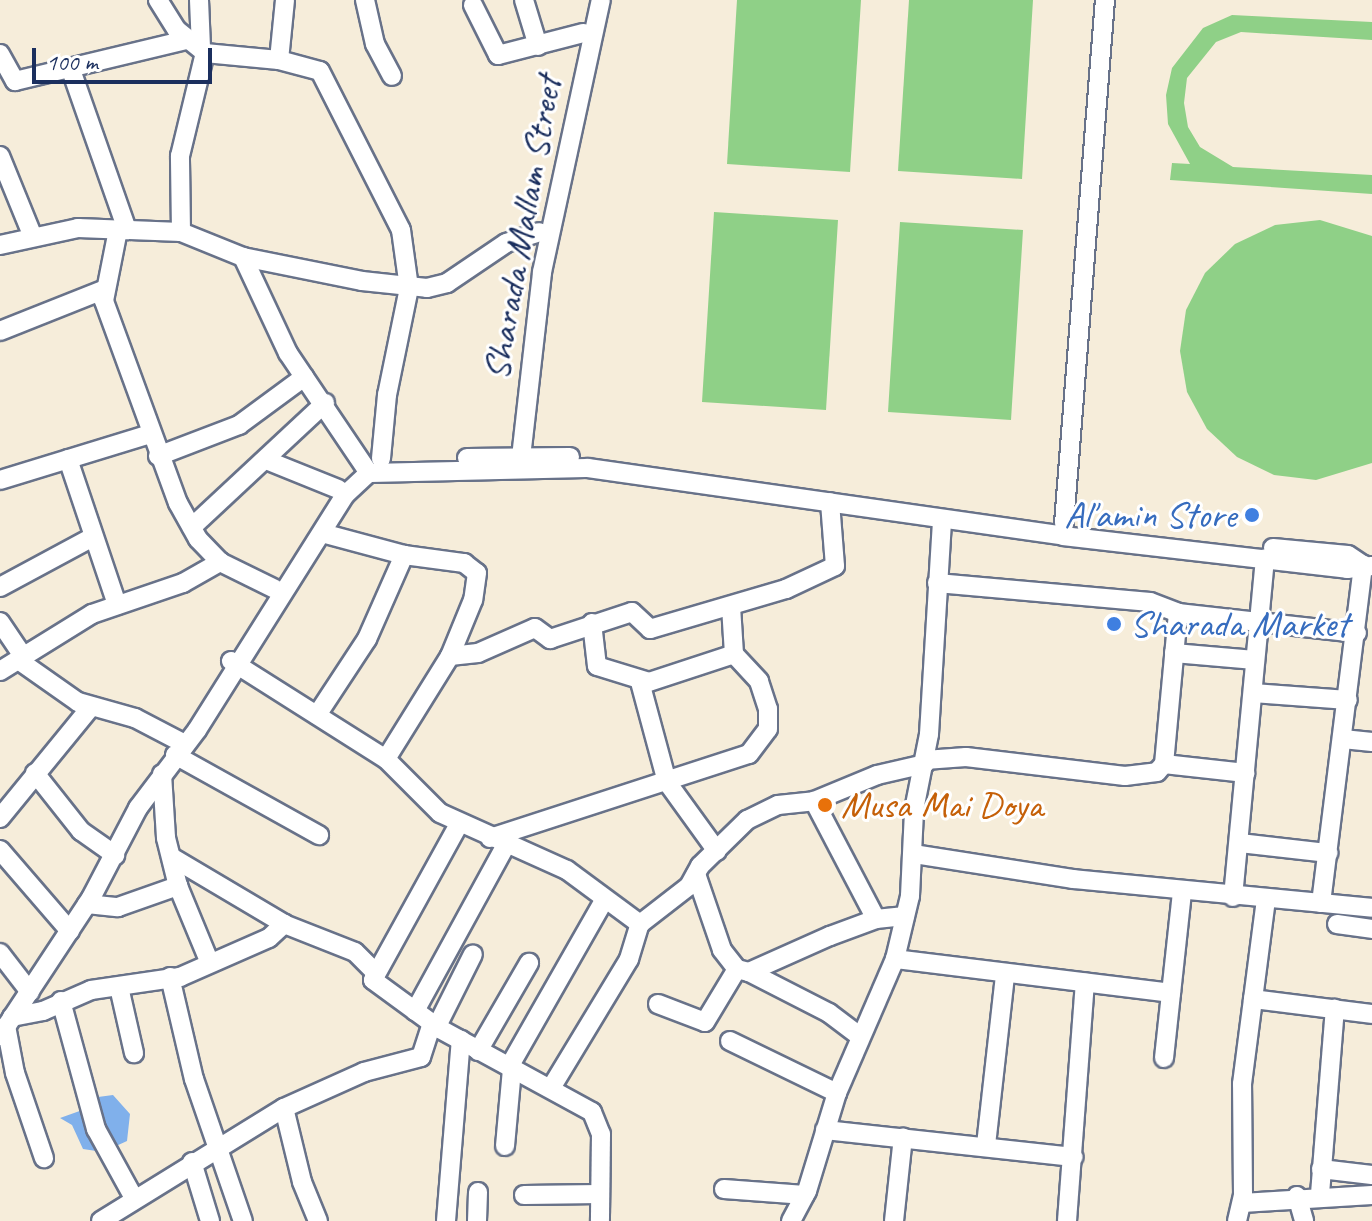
<!DOCTYPE html>
<html>
<head>
<meta charset="utf-8">
<style>
  body { margin:0 }
  #map { position:relative; width:1372px; height:1221px; overflow:hidden; background:#f6edda; font-family:Caveat,sans-serif }
  div>[style] { position:absolute }
  [style*='--x'] { left:calc(var(--x)*1px); top:calc(var(--y)*1px); width:calc(var(--w)*1px); rotate:calc(var(--a)*1deg) }
  .green>* { inset:0; background:#8fd087 }
  .water>* { inset:0; background:#80b0eb }
  .roads { filter:drop-shadow(2px 0 #687289) drop-shadow(-2px 0 #687289) drop-shadow(0 2px #687289) drop-shadow(0 -2px #687289) }
  .minor>* { height:18px; margin:-9px; padding:0 9px; transform-origin:9px; border-radius:9px; background:#fff }
  .dots>* { width:22px; height:22px; translate:-50% -50%; box-sizing:border-box; border:4px solid #fff; border-radius:50% }
  span { translate:-50% -50%; white-space:nowrap; text-align:center; line-height:1.15; -webkit-text-stroke:6px #fff; paint-order:stroke }
  .street-label { font-size:38px; color:#1b2f5e }
  .shop-label { font-size:38px; color:#366cbe }
  .right { translate:-100% -50%; text-align:right }
  .left { translate:0 -50%; text-align:left }
  .food-label { font-size:38px; color:#c56008 }
  .scale { position:absolute; left:32px; top:48px; width:180px; height:36px; box-sizing:border-box; border:4px solid #1b2f5e; border-top:0; padding-left:10px; font-size:24px; line-height:28px; white-space:nowrap; color:#1b2f5e; -webkit-text-stroke:6px #fff; paint-order:stroke }
</style>
</head>
<body>
<div id="map">
  <div class="green">
    <div style="clip-path:polygon(737px 0,861px 0,850px 172px,727px 164px)"></div>
    <div style="clip-path:polygon(909px 0,1033px 0,1022px 179px,898px 171px)"></div>
    <div style="clip-path:polygon(1232px 15px,1372px 22px,1372px 40px,1241px 32px,1216px 42px,1187px 78px,1184px 103px,1188px 127px,1200px 147px,1233px 167px,1372px 175px,1372px 194px,1170px 180px,1172px 163px,1190px 164px,1168px 124px,1166px 95px,1172px 68px,1203px 28px)"></div>
    <div style="clip-path:polygon(714px 212px,838px 220px,826px 410px,702px 402px)"></div>
    <div style="clip-path:polygon(1320px 220px,1372px 236px,1372px 463px,1316px 480px,1274px 475px,1237px 457px,1207px 429px,1187px 392px,1180px 351px,1186px 310px,1205px 273px,1235px 244px,1275px 225px)"></div>
    <div style="clip-path:polygon(900px 222px,1023px 230px,1011px 420px,888px 412px)"></div>
  </div>
  <div class="water">
    <div style="clip-path:polygon(113px 1095px,130px 1114px,127px 1141px,103px 1152px,83px 1149px,72px 1125px,60px 1118px,88px 1108px,98px 1097px)"></div>
  </div>
  <div class="roads">
    <div class="minor">
      <div style="--x:158;--y:0;--w:36;--a:58"></div>
      <div style="--x:177;--y:30;--w:36;--a:39"></div>
      <div style="--x:205;--y:53;--w:74;--a:5.4"></div>
      <div style="--x:279;--y:60;--w:42;--a:15"></div>
      <div style="--x:320;--y:71;--w:178;--a:63"></div>
      <div style="--x:401;--y:230;--w:59;--a:82.1"></div>
      <div style="--x:409;--y:288;--w:109;--a:101.6"></div>
      <div style="--x:387;--y:395;--w:64;--a:95.4"></div>
      <div style="--x:199;--y:0;--w:47;--a:87.6"></div>
      <div style="--x:365;--y:0;--w:45;--a:77.2"></div>
      <div style="--x:375;--y:44;--w:36;--a:62"></div>
      <div style="--x:524;--y:0;--w:48;--a:73.1"></div>
      <div style="--x:473;--y:5;--w:56;--a:63.4"></div>
      <div style="--x:498;--y:55;--w:88;--a:-14.5"></div>
      <div style="--x:0;--y:54;--w:31;--a:61"></div>
      <div style="--x:15;--y:81;--w:176;--a:-13.5"></div>
      <div style="--x:279;--y:60;--w:60;--a:-84.3"></div>
      <div style="--x:70;--y:67;--w:173;--a:70.7"></div>
      <div style="--x:0;--y:156;--w:87;--a:67.8"></div>
      <div style="--x:118;--y:230;--w:72;--a:101.2"></div>
      <div style="--x:104;--y:301;--w:215;--a:69.9"></div>
      <div style="--x:178;--y:503;--w:41;--a:60.9"></div>
      <div style="--x:198;--y:539;--w:32;--a:46"></div>
      <div style="--x:220;--y:562;--w:61;--a:26.1"></div>
      <div style="--x:181;--y:232;--w:76;--a:-90.8"></div>
      <div style="--x:180;--y:156;--w:106;--a:-76.4"></div>
      <div style="--x:0;--y:245;--w:80;--a:-12.3"></div>
      <div style="--x:78;--y:228;--w:103;--a:2.2"></div>
      <div style="--x:181;--y:232;--w:67;--a:22"></div>
      <div style="--x:243;--y:257;--w:121;--a:11.4"></div>
      <div style="--x:362;--y:281;--w:65;--a:6.1"></div>
      <div style="--x:427;--y:288;--w:21;--a:-14"></div>
      <div style="--x:447;--y:283;--w:71;--a:-34.1"></div>
      <div style="--x:506;--y:243;--w:35;--a:-18"></div>
      <div style="--x:243;--y:257;--w:106;--a:64.9"></div>
      <div style="--x:288;--y:353;--w:145;--a:56"></div>
      <div style="--x:0;--y:331;--w:111;--a:-21.7"></div>
      <div style="--x:158;--y:456;--w:87;--a:-20.9"></div>
      <div style="--x:239;--y:425;--w:81;--a:-36.4"></div>
      <div style="--x:467;--y:458;--w:103;--a:-0.6"></div>
      <div style="--x:68;--y:459;--w:154;--a:71.4"></div>
      <div style="--x:266;--y:460;--w:78;--a:21.9"></div>
      <div style="--x:520;--y:466;--w:195;--a:-83.5"></div>
      <div style="--x:542;--y:272;--w:278;--a:-77.8"></div>
      <div style="--x:0;--y:480;--w:157;--a:-17"></div>
      <div style="--x:1064;--y:524;--w:526;--a:-85.53"></div>
      <div style="--x:192;--y:527;--w:182;--a:-43"></div>
      <div style="--x:322;--y:533;--w:85;--a:15"></div>
      <div style="--x:404;--y:555;--w:61;--a:7.6"></div>
      <div style="--x:464;--y:563;--w:16;--a:38"></div>
      <div style="--x:477;--y:573;--w:27;--a:98"></div>
      <div style="--x:473;--y:600;--w:61;--a:112.3"></div>
      <div style="--x:450;--y:656;--w:121;--a:121.9"></div>
      <div style="--x:1273;--y:548;--w:75;--a:5.3"></div>
      <div style="--x:1348;--y:555;--w:18;--a:34"></div>
      <div style="--x:937;--y:583;--w:214;--a:5.1"></div>
      <div style="--x:1150;--y:602;--w:30;--a:21"></div>
      <div style="--x:1178;--y:613;--w:180;--a:6.4"></div>
      <div style="--x:0;--y:587;--w:106;--a:-28.3"></div>
      <div style="--x:0;--y:622;--w:45;--a:56"></div>
      <div style="--x:592;--y:623;--w:43;--a:83.4"></div>
      <div style="--x:597;--y:666;--w:54;--a:17.1"></div>
      <div style="--x:649;--y:682;--w:89;--a:-18.2"></div>
      <div style="--x:734;--y:654;--w:48;--a:-93.6"></div>
      <div style="--x:1174;--y:653;--w:81;--a:4.9"></div>
      <div style="--x:450;--y:656;--w:28;--a:-6"></div>
      <div style="--x:478;--y:653;--w:62;--a:-23.7"></div>
      <div style="--x:535;--y:628;--w:19;--a:36"></div>
      <div style="--x:550;--y:639;--w:86;--a:-18.2"></div>
      <div style="--x:632;--y:612;--w:25;--a:43"></div>
      <div style="--x:650;--y:629;--w:142;--a:-16.4"></div>
      <div style="--x:786;--y:589;--w:54;--a:-25.1"></div>
      <div style="--x:835;--y:566;--w:64;--a:-94.5"></div>
      <div style="--x:231;--y:661;--w:183;--a:32.3"></div>
      <div style="--x:386;--y:759;--w:76;--a:45"></div>
      <div style="--x:440;--y:813;--w:139;--a:24.2"></div>
      <div style="--x:567;--y:870;--w:91;--a:36.5"></div>
      <div style="--x:21;--y:662;--w:70;--a:35.1"></div>
      <div style="--x:78;--y:702;--w:59;--a:15.7"></div>
      <div style="--x:135;--y:718;--w:54;--a:27.5"></div>
      <div style="--x:0;--y:671;--w:108;--a:-31.8"></div>
      <div style="--x:92;--y:614;--w:96;--a:-18.8"></div>
      <div style="--x:183;--y:583;--w:43;--a:-29.6"></div>
      <div style="--x:640;--y:682;--w:104;--a:74.9"></div>
      <div style="--x:667;--y:782;--w:85;--a:54.1"></div>
      <div style="--x:1253;--y:693;--w:95;--a:4.2"></div>
      <div style="--x:317;--y:715;--w:91;--a:-56.7"></div>
      <div style="--x:367;--y:639;--w:92;--a:-66.2"></div>
      <div style="--x:1343;--y:739;--w:29;--a:6"></div>
      <div style="--x:175;--y:755;--w:165;--a:29.1"></div>
      <div style="--x:925;--y:760;--w:41;--a:-4.2"></div>
      <div style="--x:966;--y:757;--w:160;--a:6.8"></div>
      <div style="--x:1125;--y:776;--w:32;--a:-7"></div>
      <div style="--x:1157;--y:772;--w:11;--a:-49"></div>
      <div style="--x:1164;--y:764;--w:152;--a:-84.7"></div>
      <div style="--x:1164;--y:764;--w:82;--a:6.3"></div>
      <div style="--x:35;--y:773;--w:74;--a:51.6"></div>
      <div style="--x:81;--y:831;--w:42;--a:35.2"></div>
      <div style="--x:162;--y:774;--w:64;--a:86.4"></div>
      <div style="--x:166;--y:838;--w:49;--a:76"></div>
      <div style="--x:178;--y:886;--w:81;--a:67.5"></div>
      <div style="--x:814;--y:801;--w:133;--a:62.3"></div>
      <div style="--x:0;--y:818;--w:144;--a:-50.7"></div>
      <div style="--x:459;--y:824;--w:178;--a:118.9"></div>
      <div style="--x:373;--y:980;--w:83;--a:36.2"></div>
      <div style="--x:440;--y:1029;--w:173;--a:28.6"></div>
      <div style="--x:592;--y:1112;--w:24;--a:68"></div>
      <div style="--x:601;--y:1134;--w:87;--a:90.7"></div>
      <div style="--x:490;--y:838;--w:272;--a:-18"></div>
      <div style="--x:749;--y:754;--w:31;--a:-53"></div>
      <div style="--x:768;--y:729;--w:20;--a:-90"></div>
      <div style="--x:768;--y:709;--w:29;--a:-108"></div>
      <div style="--x:759;--y:681;--w:37;--a:-133"></div>
      <div style="--x:1240;--y:843;--w:89;--a:6.5"></div>
      <div style="--x:0;--y:850;--w:107;--a:49.2"></div>
      <div style="--x:914;--y:854;--w:161;--a:8.9"></div>
      <div style="--x:1073;--y:879;--w:300;--a:5.5"></div>
      <div style="--x:173;--y:858;--w:129;--a:30.7"></div>
      <div style="--x:284;--y:924;--w:76;--a:21.5"></div>
      <div style="--x:355;--y:952;--w:27;--a:45"></div>
      <div style="--x:696;--y:874;--w:80;--a:71.1"></div>
      <div style="--x:722;--y:950;--w:24;--a:52"></div>
      <div style="--x:1233;--y:897;--w:340;--a:-84.6"></div>
      <div style="--x:1321;--y:903;--w:341;--a:-82.9"></div>
      <div style="--x:87;--y:904;--w:31;--a:6"></div>
      <div style="--x:118;--y:907;--w:64;--a:-19.3"></div>
      <div style="--x:1337;--y:924;--w:35;--a:8"></div>
      <div style="--x:0;--y:953;--w:49;--a:52.4"></div>
      <div style="--x:895;--y:959;--w:278;--a:7"></div>
      <div style="--x:749;--y:972;--w:90;--a:27.1"></div>
      <div style="--x:829;--y:1013;--w:39;--a:37"></div>
      <div style="--x:170;--y:977;--w:105;--a:76.8"></div>
      <div style="--x:194;--y:1079;--w:150;--a:71"></div>
      <div style="--x:119;--y:987;--w:68;--a:77.2"></div>
      <div style="--x:1253;--y:999;--w:120;--a:7.2"></div>
      <div style="--x:61;--y:1001;--w:133;--a:74.7"></div>
      <div style="--x:96;--y:1129;--w:79;--a:61.2"></div>
      <div style="--x:658;--y:1004;--w:50;--a:21"></div>
      <div style="--x:705;--y:1022;--w:62;--a:-58.9"></div>
      <div style="--x:737;--y:969;--w:12;--a:14"></div>
      <div style="--x:749;--y:972;--w:89;--a:-24"></div>
      <div style="--x:830;--y:936;--w:49;--a:-20.3"></div>
      <div style="--x:876;--y:919;--w:29;--a:-6"></div>
      <div style="--x:415;--y:1011;--w:192;--a:-61.3"></div>
      <div style="--x:12;--y:1017;--w:32;--a:-11"></div>
      <div style="--x:43;--y:1011;--w:52;--a:-23.6"></div>
      <div style="--x:91;--y:990;--w:90;--a:-8.3"></div>
      <div style="--x:180;--y:977;--w:97;--a:-23.7"></div>
      <div style="--x:269;--y:938;--w:21;--a:-43"></div>
      <div style="--x:6;--y:1026;--w:48;--a:79.2"></div>
      <div style="--x:15;--y:1073;--w:90;--a:71.2"></div>
      <div style="--x:437;--y:1026;--w:80;--a:-63.4"></div>
      <div style="--x:0;--y:1036;--w:165;--a:-56.6"></div>
      <div style="--x:91;--y:898;--w:102;--a:-62.4"></div>
      <div style="--x:138;--y:808;--w:98;--a:-52.9"></div>
      <div style="--x:197;--y:730;--w:278;--a:-57.8"></div>
      <div style="--x:345;--y:495;--w:33;--a:-43"></div>
      <div style="--x:369;--y:473;--w:219;--a:-1.3"></div>
      <div style="--x:588;--y:468;--w:480;--a:8.1"></div>
      <div style="--x:1063;--y:536;--w:286;--a:6.6"></div>
      <div style="--x:1347;--y:569;--w:25;--a:-7"></div>
      <div style="--x:730;--y:1041;--w:119;--a:25.9"></div>
      <div style="--x:478;--y:1051;--w:102;--a:-59.9"></div>
      <div style="--x:1164;--y:1058;--w:168;--a:-83.8"></div>
      <div style="--x:509;--y:1067;--w:193;--a:-60.3"></div>
      <div style="--x:551;--y:1088;--w:151;--a:-58.8"></div>
      <div style="--x:629;--y:959;--w:37;--a:-73"></div>
      <div style="--x:640;--y:924;--w:62;--a:-37.8"></div>
      <div style="--x:689;--y:886;--w:23;--a:-61"></div>
      <div style="--x:700;--y:866;--w:66;--a:-44.4"></div>
      <div style="--x:747;--y:820;--w:34;--a:-26"></div>
      <div style="--x:778;--y:805;--w:36;--a:-6"></div>
      <div style="--x:814;--y:801;--w:68;--a:-22.4"></div>
      <div style="--x:877;--y:775;--w:49;--a:-12.9"></div>
      <div style="--x:284;--y:1108;--w:76;--a:76.3"></div>
      <div style="--x:302;--y:1182;--w:42;--a:67.7"></div>
      <div style="--x:825;--y:1130;--w:250;--a:6.2"></div>
      <div style="--x:986;--y:1145;--w:171;--a:-83.6"></div>
      <div style="--x:505;--y:1146;--w:77;--a:-84.8"></div>
      <div style="--x:192;--y:1162;--w:62;--a:73"></div>
      <div style="--x:1321;--y:1169;--w:51;--a:6.7"></div>
      <div style="--x:724;--y:1189;--w:81;--a:4.2"></div>
      <div style="--x:1320;--y:1194;--w:186;--a:-85.4"></div>
      <div style="--x:524;--y:1195;--w:76;--a:-0.8"></div>
      <div style="--x:1297;--y:1196;--w:26;--a:74"></div>
      <div style="--x:1242;--y:1203;--w:130;--a:-3.5"></div>
      <div style="--x:101;--y:1221;--w:215;--a:-31.7"></div>
      <div style="--x:284;--y:1108;--w:88;--a:-24.2"></div>
      <div style="--x:364;--y:1072;--w:59;--a:-14.7"></div>
      <div style="--x:421;--y:1057;--w:36;--a:-72"></div>
      <div style="--x:446;--y:1221;--w:182;--a:-85.3"></div>
      <div style="--x:477;--y:1221;--w:29;--a:-88"></div>
      <div style="--x:791;--y:1221;--w:34;--a:-62"></div>
      <div style="--x:807;--y:1191;--w:102;--a:-73"></div>
      <div style="--x:837;--y:1093;--w:146;--a:-66.6"></div>
      <div style="--x:895;--y:959;--w:65;--a:-76.6"></div>
      <div style="--x:910;--y:896;--w:86;--a:-87.3"></div>
      <div style="--x:914;--y:810;--w:77;--a:-78.8"></div>
      <div style="--x:929;--y:734;--w:215;--a:-86.5"></div>
      <div style="--x:894;--y:1221;--w:84;--a:-83.9"></div>
      <div style="--x:1067;--y:1221;--w:239;--a:-85.7"></div>
      <div style="--x:1237;--y:1221;--w:27;--a:-77"></div>
      <div style="--x:1243;--y:1195;--w:111;--a:-90.5"></div>
      <div style="--x:1242;--y:1084;--w:186;--a:-82.6"></div>
    </div>
  </div>
  <div class="dots">
    <div style="left:1252px;top:515px;background:#3f7fe0"></div>
    <div style="left:1114px;top:624px;background:#3f7fe0"></div>
    <div style="left:825px;top:805px;background:#e8710a"></div>
  </div>
  <div class="street-label">
    <span style="left:522px;top:228px;rotate:-80deg">Sharada Mallam Street</span>
  </div>
  <div class="shop-label">
    <span class="right" style="left:1236px;top:515px">Al'amin Store</span>
    <span class="left" style="left:1130px;top:624px">Sharada Market</span>
  </div>
  <div class="food-label">
    <span class="left" style="left:841px;top:805px">Musa Mai Doya</span>
  </div>
  <div class="scale">100 m</div>
</div>
</body>
</html>
